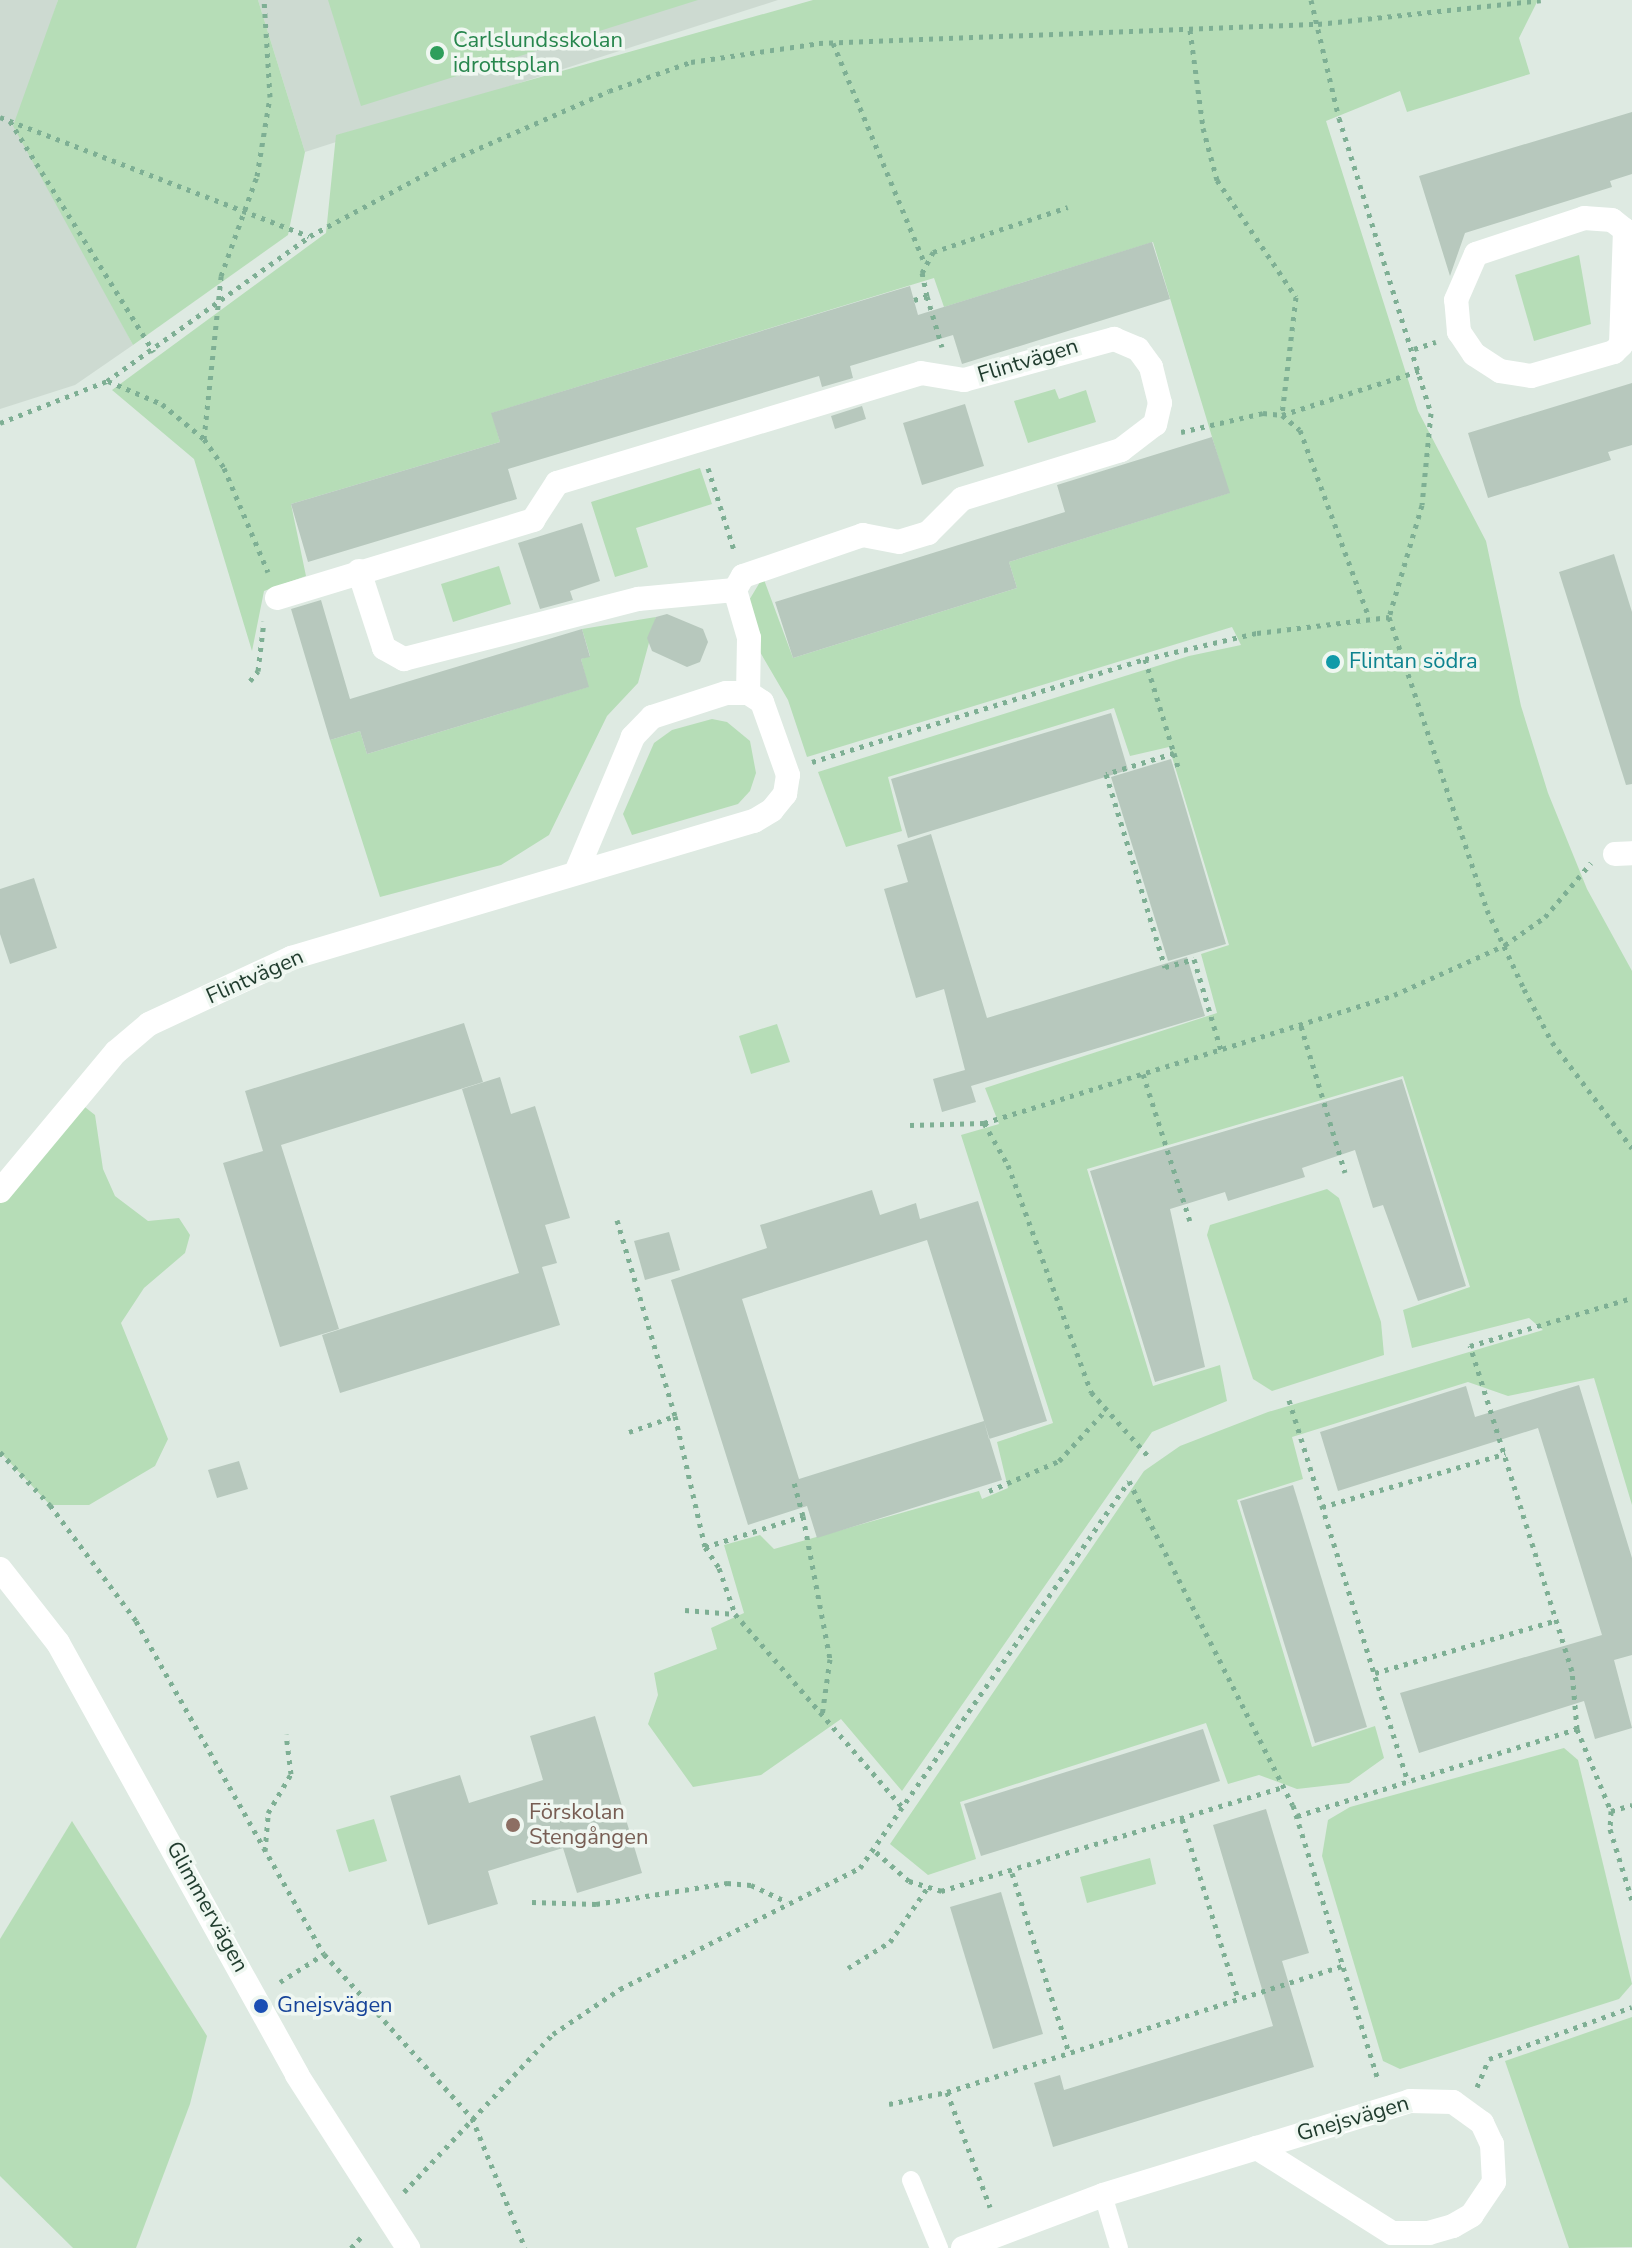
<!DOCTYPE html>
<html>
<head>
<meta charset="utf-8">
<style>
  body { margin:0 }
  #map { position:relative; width:1632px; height:2248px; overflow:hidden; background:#deeae2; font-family:"Nunito Sans",sans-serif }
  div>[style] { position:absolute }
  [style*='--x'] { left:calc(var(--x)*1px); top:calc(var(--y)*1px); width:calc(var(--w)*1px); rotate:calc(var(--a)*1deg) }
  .built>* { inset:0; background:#cddad1 }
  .green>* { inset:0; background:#b6ddb7 }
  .building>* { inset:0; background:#b7c8bd }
  .path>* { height:5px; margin-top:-2.5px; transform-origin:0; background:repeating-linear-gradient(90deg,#7eaf94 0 4px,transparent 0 10px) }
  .service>* { height:18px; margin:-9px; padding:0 9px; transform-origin:9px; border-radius:9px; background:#fff }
  .minor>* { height:24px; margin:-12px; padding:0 12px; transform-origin:12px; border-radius:12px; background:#fff }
  .dots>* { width:22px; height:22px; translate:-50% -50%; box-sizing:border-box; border:4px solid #eff7f1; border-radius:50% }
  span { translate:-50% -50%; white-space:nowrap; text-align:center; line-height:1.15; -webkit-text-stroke:7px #eff7f1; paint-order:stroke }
  .leisure-label { font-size:22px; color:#27864d }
  .left { translate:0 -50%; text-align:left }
  .street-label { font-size:22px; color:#1f3b2d }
  .culture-label { font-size:22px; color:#0d838f }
  .education-label { font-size:22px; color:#785e54 }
  .transit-label { font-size:22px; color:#164399 }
</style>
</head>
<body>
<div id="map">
  <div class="built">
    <div style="clip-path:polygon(0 0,58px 0,17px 125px,133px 345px,75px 385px,0 409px)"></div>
    <div style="clip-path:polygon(258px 0,778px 0,305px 152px)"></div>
  </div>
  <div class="green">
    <div style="clip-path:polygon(58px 0,258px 0,305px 152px,288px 235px,133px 345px,13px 126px)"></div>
    <div style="clip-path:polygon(328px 0,698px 0,361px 106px)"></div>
    <div style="clip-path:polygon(813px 0,1538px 0,1519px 38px,1530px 74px,1407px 112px,1400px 91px,1326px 121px,1418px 411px,1486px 541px,1521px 706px,1548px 793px,1587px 889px,1632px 971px,1632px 1505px,1594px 1378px,1508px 1396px,1468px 1382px,1292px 1437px,1303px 1479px,1237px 1500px,1312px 1747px,1375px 1726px,1384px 1758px,1349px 1783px,1297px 1789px,1259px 1775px,1228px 1784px,1206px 1723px,960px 1802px,976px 1859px,928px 1875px,890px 1844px,1144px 1471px,1180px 1446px,1268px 1412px,1543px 1330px,1529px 1318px,1412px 1348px,1403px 1310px,1470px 1287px,1403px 1076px,1087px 1169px,1153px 1386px,1220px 1365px,1227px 1401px,1152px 1432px,902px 1791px,841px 1719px,761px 1775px,693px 1787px,648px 1724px,658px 1695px,654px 1673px,717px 1649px,711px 1628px,744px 1613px,724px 1545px,760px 1535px,774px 1549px,979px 1491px,982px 1499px,1008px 1488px,997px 1442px,1053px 1423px,961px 1135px,999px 1124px,985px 1088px,1217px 1013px,1201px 954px,1229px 945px,1169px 747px,1130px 756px,1114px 708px,888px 777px,902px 831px,846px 847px,818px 772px,1189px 656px,1241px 645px,1232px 627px,807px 757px,788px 700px,760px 652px,748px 602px,763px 577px,793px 658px,1017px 588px,1009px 562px,1229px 493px,1153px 242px,944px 307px,934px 278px,492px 413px,500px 442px,291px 504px,306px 576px,264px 591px,252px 651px,194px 459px,112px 390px,326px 233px,336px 135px)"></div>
    <div style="clip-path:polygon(1579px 255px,1591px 324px,1534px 341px,1515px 275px)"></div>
    <div style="clip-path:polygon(1055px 389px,1059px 399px,1086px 390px,1096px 422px,1028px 443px,1014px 401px)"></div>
    <div style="clip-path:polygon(700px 468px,712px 504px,636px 528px,648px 567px,615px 577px,591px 502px)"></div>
    <div style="clip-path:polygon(499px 566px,511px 604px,453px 622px,441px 584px)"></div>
    <div style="clip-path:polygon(656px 617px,638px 683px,607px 716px,549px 835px,501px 865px,380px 897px,330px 740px,360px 731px,367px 754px,588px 687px,581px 659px,590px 656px,582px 629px)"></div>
    <div style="clip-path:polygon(712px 719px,727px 722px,750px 741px,756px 773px,750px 791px,738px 804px,632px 835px,623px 814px,654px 743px,672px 730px)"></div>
    <div style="clip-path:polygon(777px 1024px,790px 1062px,751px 1074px,739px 1036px)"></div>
    <div style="clip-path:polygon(76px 1100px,95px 1115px,103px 1169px,115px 1196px,148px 1221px,179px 1218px,190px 1235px,185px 1253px,144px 1288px,121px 1323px,168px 1439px,155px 1466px,89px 1505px,50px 1505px,0 1452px,0 1191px)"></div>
    <div style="clip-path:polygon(1327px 1189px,1339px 1198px,1381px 1322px,1384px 1355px,1272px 1391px,1253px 1379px,1207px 1235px,1210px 1225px)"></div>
    <div style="clip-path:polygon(1564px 1748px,1578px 1760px,1632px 1984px,1619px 1999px,1400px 2069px,1383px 2061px,1322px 1856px,1328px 1820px,1350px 1807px)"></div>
    <div style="clip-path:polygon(374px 1819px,387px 1861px,349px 1872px,336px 1830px)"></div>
    <div style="clip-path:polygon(72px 1821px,207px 2036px,190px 2104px,136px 2248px,73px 2248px,0 2176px,0 1939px)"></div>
    <div style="clip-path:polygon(1150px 1858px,1156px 1884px,1087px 1903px,1080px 1877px)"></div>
    <div style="clip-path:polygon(1632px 2017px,1632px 2247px,1569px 2248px,1505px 2061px)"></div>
  </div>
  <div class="building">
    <div style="clip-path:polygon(1632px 112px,1632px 174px,1610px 181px,1612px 187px,1465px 233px,1450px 276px,1419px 176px)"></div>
    <div style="clip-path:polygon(1152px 242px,1170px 299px,962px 364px,953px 335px,850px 366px,853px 378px,822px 387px,819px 376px,508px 469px,517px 499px,308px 562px,291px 504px,500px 442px,491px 413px,910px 286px,918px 315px)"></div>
    <div style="clip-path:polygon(1632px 383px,1632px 445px,1608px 452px,1611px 460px,1488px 498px,1468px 433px)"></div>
    <div style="clip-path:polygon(965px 404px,984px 466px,922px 485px,903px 423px)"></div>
    <div style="clip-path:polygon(862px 406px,866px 419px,835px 429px,831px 416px)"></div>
    <div style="clip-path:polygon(1212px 437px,1230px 493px,1009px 562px,1017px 588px,793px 658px,775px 602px,1065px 512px,1057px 485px)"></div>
    <div style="clip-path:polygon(582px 523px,600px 581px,570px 591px,573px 600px,540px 609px,518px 543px)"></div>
    <div style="clip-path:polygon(1614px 554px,1632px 612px,1632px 784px,1626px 785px,1559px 572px)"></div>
    <div style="clip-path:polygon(321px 600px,350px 699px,582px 629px,590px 657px,581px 659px,589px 687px,367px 754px,360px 731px,330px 740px,291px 609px)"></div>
    <div style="clip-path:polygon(667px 614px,703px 629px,708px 642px,700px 662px,687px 667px,652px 651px,647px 638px,656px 617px)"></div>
    <div style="clip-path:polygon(1111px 713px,1128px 770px,908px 838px,891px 779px)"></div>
    <div style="clip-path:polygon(1171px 759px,1226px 944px,1168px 961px,1111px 777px)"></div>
    <div style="clip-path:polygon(931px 834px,987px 1018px,1187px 957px,1205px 1016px,971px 1086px,976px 1102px,942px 1112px,933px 1079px,965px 1070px,944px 989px,916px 998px,884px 889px,908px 882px,897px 845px)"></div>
    <div style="clip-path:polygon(34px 878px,57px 948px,10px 964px,0 934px,0 889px)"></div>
    <div style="clip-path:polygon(464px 1023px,483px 1082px,281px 1145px,339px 1329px,280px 1347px,223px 1163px,263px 1151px,245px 1091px)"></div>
    <div style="clip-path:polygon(500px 1077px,511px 1114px,535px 1106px,570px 1218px,545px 1225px,557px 1263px,542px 1267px,560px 1325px,340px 1393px,322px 1335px,519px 1273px,462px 1089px)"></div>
    <div style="clip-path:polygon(1402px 1079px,1466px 1286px,1418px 1301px,1383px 1205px,1373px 1208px,1355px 1150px,1302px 1168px,1305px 1177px,1228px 1201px,1225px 1192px,1170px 1209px,1205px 1367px,1155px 1382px,1090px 1171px)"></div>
    <div style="clip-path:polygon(evenodd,872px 1190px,880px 1215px,916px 1203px,920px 1219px,978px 1201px,1047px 1421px,989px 1439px,984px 1421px,1002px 1480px,817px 1538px,807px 1506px,748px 1525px,671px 1280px,767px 1248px,760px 1225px,872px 1190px,927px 1240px,984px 1421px,799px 1479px,742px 1299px,927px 1240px)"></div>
    <div style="clip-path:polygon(669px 1232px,680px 1270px,645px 1280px,634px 1241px)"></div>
    <div style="clip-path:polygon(1579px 1385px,1632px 1558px,1632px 1655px,1614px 1660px,1632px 1728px,1595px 1739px,1584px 1701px,1419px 1753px,1400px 1693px,1602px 1635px,1538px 1428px,1338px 1491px,1320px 1432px,1466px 1386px,1475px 1417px)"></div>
    <div style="clip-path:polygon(239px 1461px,248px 1489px,217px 1498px,208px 1470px)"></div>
    <div style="clip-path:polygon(1293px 1485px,1367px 1727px,1315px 1743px,1240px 1501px)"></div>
    <div style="clip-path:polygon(595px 1716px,642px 1873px,577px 1893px,563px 1848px,488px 1871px,498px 1904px,428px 1925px,390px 1796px,460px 1775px,469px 1803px,543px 1780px,530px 1736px)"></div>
    <div style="clip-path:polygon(1203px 1729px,1220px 1781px,981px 1856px,964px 1804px)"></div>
    <div style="clip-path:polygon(1266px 1809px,1309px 1953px,1282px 1961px,1314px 2067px,1053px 2147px,1034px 2083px,1060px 2075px,1064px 2090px,1273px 2026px,1213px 1825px)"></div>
    <div style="clip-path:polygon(1001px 1892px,1043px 2034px,993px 2049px,950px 1907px)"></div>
  </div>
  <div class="path">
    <div style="--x:1311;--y:0;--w:121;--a:76.7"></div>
    <div style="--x:1339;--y:118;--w:309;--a:72.7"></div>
    <div style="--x:1431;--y:413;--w:92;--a:95.6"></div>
    <div style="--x:1422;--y:505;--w:117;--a:106.4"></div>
    <div style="--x:1389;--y:617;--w:309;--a:71.5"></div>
    <div style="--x:1487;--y:910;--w:87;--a:64.9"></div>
    <div style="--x:1524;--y:989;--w:60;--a:62.2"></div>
    <div style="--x:1552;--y:1042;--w:133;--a:53"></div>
    <div style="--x:1190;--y:30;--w:99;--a:82.4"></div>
    <div style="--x:1203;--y:128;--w:54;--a:74.9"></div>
    <div style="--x:1217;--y:180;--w:141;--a:56"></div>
    <div style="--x:1296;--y:297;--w:119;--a:96.8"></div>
    <div style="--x:1282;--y:415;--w:144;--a:-17.8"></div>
    <div style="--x:833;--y:43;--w:237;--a:67.4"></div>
    <div style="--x:0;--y:117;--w:331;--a:21.1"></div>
    <div style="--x:10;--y:121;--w:272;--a:58.1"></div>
    <div style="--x:927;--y:296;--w:24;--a:-102"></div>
    <div style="--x:922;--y:273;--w:24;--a:-62"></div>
    <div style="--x:933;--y:252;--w:142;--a:-18.4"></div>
    <div style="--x:914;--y:300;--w:14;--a:-17"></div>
    <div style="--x:927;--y:296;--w:53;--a:73.6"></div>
    <div style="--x:1414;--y:349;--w:23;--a:-18"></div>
    <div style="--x:108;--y:381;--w:59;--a:23.1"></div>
    <div style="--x:162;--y:404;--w:55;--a:39.8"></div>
    <div style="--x:204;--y:439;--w:35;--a:55"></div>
    <div style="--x:224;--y:468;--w:113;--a:67.1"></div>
    <div style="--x:0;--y:423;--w:115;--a:-21.4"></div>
    <div style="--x:107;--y:381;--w:249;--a:-35.5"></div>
    <div style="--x:310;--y:236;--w:161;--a:-28.2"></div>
    <div style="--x:452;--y:160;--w:171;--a:-23.7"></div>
    <div style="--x:609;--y:91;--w:87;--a:-19.5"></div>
    <div style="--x:691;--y:62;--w:129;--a:-8.4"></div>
    <div style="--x:819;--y:43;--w:499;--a:-2.2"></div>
    <div style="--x:1318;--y:24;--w:224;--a:-6.1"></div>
    <div style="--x:1181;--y:432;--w:84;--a:-13"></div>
    <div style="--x:1263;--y:413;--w:19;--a:6"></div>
    <div style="--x:1282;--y:415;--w:23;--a:40"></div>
    <div style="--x:1300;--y:430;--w:200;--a:69.8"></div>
    <div style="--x:204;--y:439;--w:164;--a:-84"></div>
    <div style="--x:221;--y:276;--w:106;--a:-70.2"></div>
    <div style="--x:257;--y:176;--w:80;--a:-80.7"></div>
    <div style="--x:270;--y:97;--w:97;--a:-93.5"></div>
    <div style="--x:708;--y:468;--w:86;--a:72.4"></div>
    <div style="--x:1145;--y:659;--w:98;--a:72.9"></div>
    <div style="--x:1174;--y:753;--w:71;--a:162.8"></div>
    <div style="--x:1106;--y:774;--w:202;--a:73"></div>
    <div style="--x:1165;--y:967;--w:30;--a:-15"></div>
    <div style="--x:1194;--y:959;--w:95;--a:73.5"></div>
    <div style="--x:250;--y:681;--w:13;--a:-51"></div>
    <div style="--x:258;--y:671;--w:50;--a:-83.2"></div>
    <div style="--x:1174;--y:753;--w:15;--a:74"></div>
    <div style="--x:812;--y:762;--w:349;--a:-17.2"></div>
    <div style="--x:1145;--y:659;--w:115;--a:-13.1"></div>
    <div style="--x:1257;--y:633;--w:133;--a:-6.9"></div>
    <div style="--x:1301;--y:1026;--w:153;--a:73.3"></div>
    <div style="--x:1143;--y:1074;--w:154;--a:72.3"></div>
    <div style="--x:984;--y:1123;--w:430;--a:-17.3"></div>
    <div style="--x:1394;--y:995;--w:122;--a:-24.2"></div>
    <div style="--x:1505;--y:945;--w:49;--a:-35"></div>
    <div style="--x:1545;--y:917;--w:71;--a:-49.6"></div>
    <div style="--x:910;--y:1125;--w:74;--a:-1.5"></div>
    <div style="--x:984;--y:1123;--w:48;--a:60.3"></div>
    <div style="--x:1008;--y:1165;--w:242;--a:69.9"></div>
    <div style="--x:1091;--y:1392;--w:86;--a:48.3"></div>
    <div style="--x:617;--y:1220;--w:204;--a:73.5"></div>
    <div style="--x:675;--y:1416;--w:134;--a:77.1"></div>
    <div style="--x:705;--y:1547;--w:25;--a:56"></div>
    <div style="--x:719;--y:1568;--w:49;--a:70.8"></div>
    <div style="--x:735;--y:1614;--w:258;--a:49.1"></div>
    <div style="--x:1289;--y:1400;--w:400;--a:72.7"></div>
    <div style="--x:629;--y:1432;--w:49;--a:-19.2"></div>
    <div style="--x:0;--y:1452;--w:73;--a:46.7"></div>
    <div style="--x:50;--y:1505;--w:144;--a:53.4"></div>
    <div style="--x:136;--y:1621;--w:382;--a:60.6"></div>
    <div style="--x:324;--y:1954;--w:221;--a:47.9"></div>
    <div style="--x:472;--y:2118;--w:140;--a:67.8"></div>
    <div style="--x:989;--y:1491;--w:76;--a:-23.2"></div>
    <div style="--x:1059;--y:1461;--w:67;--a:-47.4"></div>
    <div style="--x:1322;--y:1507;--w:191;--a:-16.2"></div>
    <div style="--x:803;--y:1516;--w:146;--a:79.3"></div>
    <div style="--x:830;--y:1659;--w:58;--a:98"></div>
    <div style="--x:705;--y:1547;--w:103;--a:-17.6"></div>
    <div style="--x:803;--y:1516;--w:34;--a:-105"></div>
    <div style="--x:685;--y:1610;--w:50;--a:4.6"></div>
    <div style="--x:1375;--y:1673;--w:190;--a:-16.2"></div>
    <div style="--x:1577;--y:1729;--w:89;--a:67.5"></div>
    <div style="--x:1611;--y:1811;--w:18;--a:93"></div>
    <div style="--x:1610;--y:1829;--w:74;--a:72.8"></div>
    <div style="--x:1611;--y:1811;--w:22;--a:-16"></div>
    <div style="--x:1297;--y:1816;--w:293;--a:-17.3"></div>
    <div style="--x:1577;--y:1729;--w:58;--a:-94.9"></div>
    <div style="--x:1572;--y:1671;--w:341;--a:-107.4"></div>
    <div style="--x:1470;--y:1346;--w:169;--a:-16.5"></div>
    <div style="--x:1182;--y:1819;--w:189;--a:72.7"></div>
    <div style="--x:265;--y:1851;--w:38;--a:-85"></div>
    <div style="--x:268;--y:1813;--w:45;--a:-59.5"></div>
    <div style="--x:291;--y:1774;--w:40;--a:-97.1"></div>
    <div style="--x:876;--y:1852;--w:44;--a:41.3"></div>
    <div style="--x:909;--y:1881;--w:34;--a:17"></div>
    <div style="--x:941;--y:1891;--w:358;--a:-16.9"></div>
    <div style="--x:1012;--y:1873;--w:189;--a:72.4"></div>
    <div style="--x:532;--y:1902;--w:64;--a:1.8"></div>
    <div style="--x:596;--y:1904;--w:133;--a:-9.1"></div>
    <div style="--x:727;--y:1883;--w:24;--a:5"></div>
    <div style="--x:751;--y:1885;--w:40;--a:25"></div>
    <div style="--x:848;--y:1968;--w:49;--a:-31.8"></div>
    <div style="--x:890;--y:1942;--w:67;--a:-55.4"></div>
    <div style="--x:280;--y:1982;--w:52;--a:-32.5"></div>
    <div style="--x:1477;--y:2087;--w:30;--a:-67"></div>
    <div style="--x:1489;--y:2059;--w:152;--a:-20"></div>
    <div style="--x:947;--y:2092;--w:123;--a:69.5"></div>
    <div style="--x:889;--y:2104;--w:59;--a:-11.7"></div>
    <div style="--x:947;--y:2092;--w:416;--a:-17.7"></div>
    <div style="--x:404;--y:2192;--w:217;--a:-46.7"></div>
    <div style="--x:553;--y:2034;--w:81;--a:-33.9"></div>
    <div style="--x:620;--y:1989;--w:269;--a:-26.8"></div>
    <div style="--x:860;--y:1868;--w:471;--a:-55.2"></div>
    <div style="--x:1129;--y:1481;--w:363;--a:63.2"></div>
    <div style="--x:1293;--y:1805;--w:288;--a:72.8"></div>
    <div style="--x:351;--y:2248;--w:18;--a:-47"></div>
  </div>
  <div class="service">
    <div style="--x:911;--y:2180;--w:74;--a:67.6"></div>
    <div style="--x:1103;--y:2195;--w:55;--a:73.2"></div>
  </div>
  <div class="minor">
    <div style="--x:1584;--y:218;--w:28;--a:4"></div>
    <div style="--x:1612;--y:220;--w:16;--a:38"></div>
    <div style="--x:1625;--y:230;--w:115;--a:92"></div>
    <div style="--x:1621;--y:345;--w:10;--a:135"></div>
    <div style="--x:1614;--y:352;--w:86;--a:163.9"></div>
    <div style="--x:1531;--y:376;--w:31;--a:-171"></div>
    <div style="--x:1500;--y:371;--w:31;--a:-147"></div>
    <div style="--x:1474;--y:354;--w:27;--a:-124"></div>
    <div style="--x:1459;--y:332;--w:32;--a:-95"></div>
    <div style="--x:1456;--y:300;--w:50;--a:-66.5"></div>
    <div style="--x:1476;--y:254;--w:114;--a:-18.4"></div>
    <div style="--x:359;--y:571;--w:81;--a:72"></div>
    <div style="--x:384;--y:648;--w:23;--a:29"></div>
    <div style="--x:404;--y:659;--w:242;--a:-14.4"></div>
    <div style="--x:638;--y:599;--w:97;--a:-5.3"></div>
    <div style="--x:277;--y:598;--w:268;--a:-16.9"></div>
    <div style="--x:533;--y:520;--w:44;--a:-57"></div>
    <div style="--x:557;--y:483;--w:380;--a:-16.8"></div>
    <div style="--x:921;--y:373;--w:44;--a:9.2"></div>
    <div style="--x:964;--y:380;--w:156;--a:-15.3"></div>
    <div style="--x:1114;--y:339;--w:26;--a:23"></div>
    <div style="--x:1138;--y:349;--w:22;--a:54"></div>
    <div style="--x:1151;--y:367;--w:37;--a:76"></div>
    <div style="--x:1160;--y:403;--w:22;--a:103"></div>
    <div style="--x:1155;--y:424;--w:43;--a:142.6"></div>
    <div style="--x:1121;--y:450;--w:166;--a:162.9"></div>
    <div style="--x:962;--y:499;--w:48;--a:135"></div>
    <div style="--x:928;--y:533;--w:30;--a:163"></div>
    <div style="--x:899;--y:542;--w:37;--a:-169"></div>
    <div style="--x:863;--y:535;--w:127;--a:161.1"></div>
    <div style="--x:743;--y:576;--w:16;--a:120"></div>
    <div style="--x:735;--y:590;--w:50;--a:73.7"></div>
    <div style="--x:749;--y:638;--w:55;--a:91"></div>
    <div style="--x:1615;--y:854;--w:17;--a:-3"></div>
    <div style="--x:0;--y:1191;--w:181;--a:-50.2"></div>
    <div style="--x:116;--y:1052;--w:43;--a:-40.3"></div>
    <div style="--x:149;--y:1024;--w:157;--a:-24.9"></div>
    <div style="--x:291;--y:958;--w:483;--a:-16.5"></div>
    <div style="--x:754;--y:821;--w:21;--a:-31"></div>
    <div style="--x:772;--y:810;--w:21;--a:-51"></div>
    <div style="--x:785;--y:794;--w:19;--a:-81"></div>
    <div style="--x:788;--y:775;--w:77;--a:-109.6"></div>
    <div style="--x:762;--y:702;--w:17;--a:-147"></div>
    <div style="--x:748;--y:693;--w:22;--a:180"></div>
    <div style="--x:726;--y:693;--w:78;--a:162"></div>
    <div style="--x:652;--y:717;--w:28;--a:134"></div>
    <div style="--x:633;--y:737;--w:144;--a:112.8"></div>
    <div style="--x:0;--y:1569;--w:94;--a:51.9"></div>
    <div style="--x:58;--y:1643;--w:494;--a:61"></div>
    <div style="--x:297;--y:2075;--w:206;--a:57.3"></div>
    <div style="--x:963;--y:2248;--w:150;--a:-20.7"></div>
    <div style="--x:1103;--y:2195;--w:321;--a:-17"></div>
    <div style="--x:1410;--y:2101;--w:43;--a:1.3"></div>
    <div style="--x:1453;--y:2102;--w:36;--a:36"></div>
    <div style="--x:1482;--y:2123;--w:23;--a:65"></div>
    <div style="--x:1492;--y:2144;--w:38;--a:87"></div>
    <div style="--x:1494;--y:2182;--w:40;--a:124"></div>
    <div style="--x:1472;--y:2215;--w:22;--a:150"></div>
    <div style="--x:1453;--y:2226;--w:25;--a:164"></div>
    <div style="--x:1429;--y:2233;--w:37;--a:180"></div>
    <div style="--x:1392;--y:2233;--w:160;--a:-147.8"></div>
  </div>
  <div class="dots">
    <div style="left:437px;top:53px;background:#2e9e5b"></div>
    <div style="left:1333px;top:662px;background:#0f9aa8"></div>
    <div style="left:513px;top:1825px;background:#8d6e63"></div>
    <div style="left:261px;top:2006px;background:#1a4fb4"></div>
  </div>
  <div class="leisure-label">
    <span class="left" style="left:453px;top:53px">Carlslundsskolan<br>idrottsplan</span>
  </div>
  <div class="street-label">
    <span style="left:1028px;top:361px;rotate:-17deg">Flintvägen</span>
    <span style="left:255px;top:977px;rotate:-24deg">Flintvägen</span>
    <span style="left:207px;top:1907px;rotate:61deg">Glimmervägen</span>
    <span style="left:1353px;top:2119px;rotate:-16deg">Gnejsvägen</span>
  </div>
  <div class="culture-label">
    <span class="left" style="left:1349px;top:662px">Flintan södra</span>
  </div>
  <div class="education-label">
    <span class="left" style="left:529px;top:1825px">Förskolan<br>Stengången</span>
  </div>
  <div class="transit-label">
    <span class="left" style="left:277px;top:2006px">Gnejsvägen</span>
  </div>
</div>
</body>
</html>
